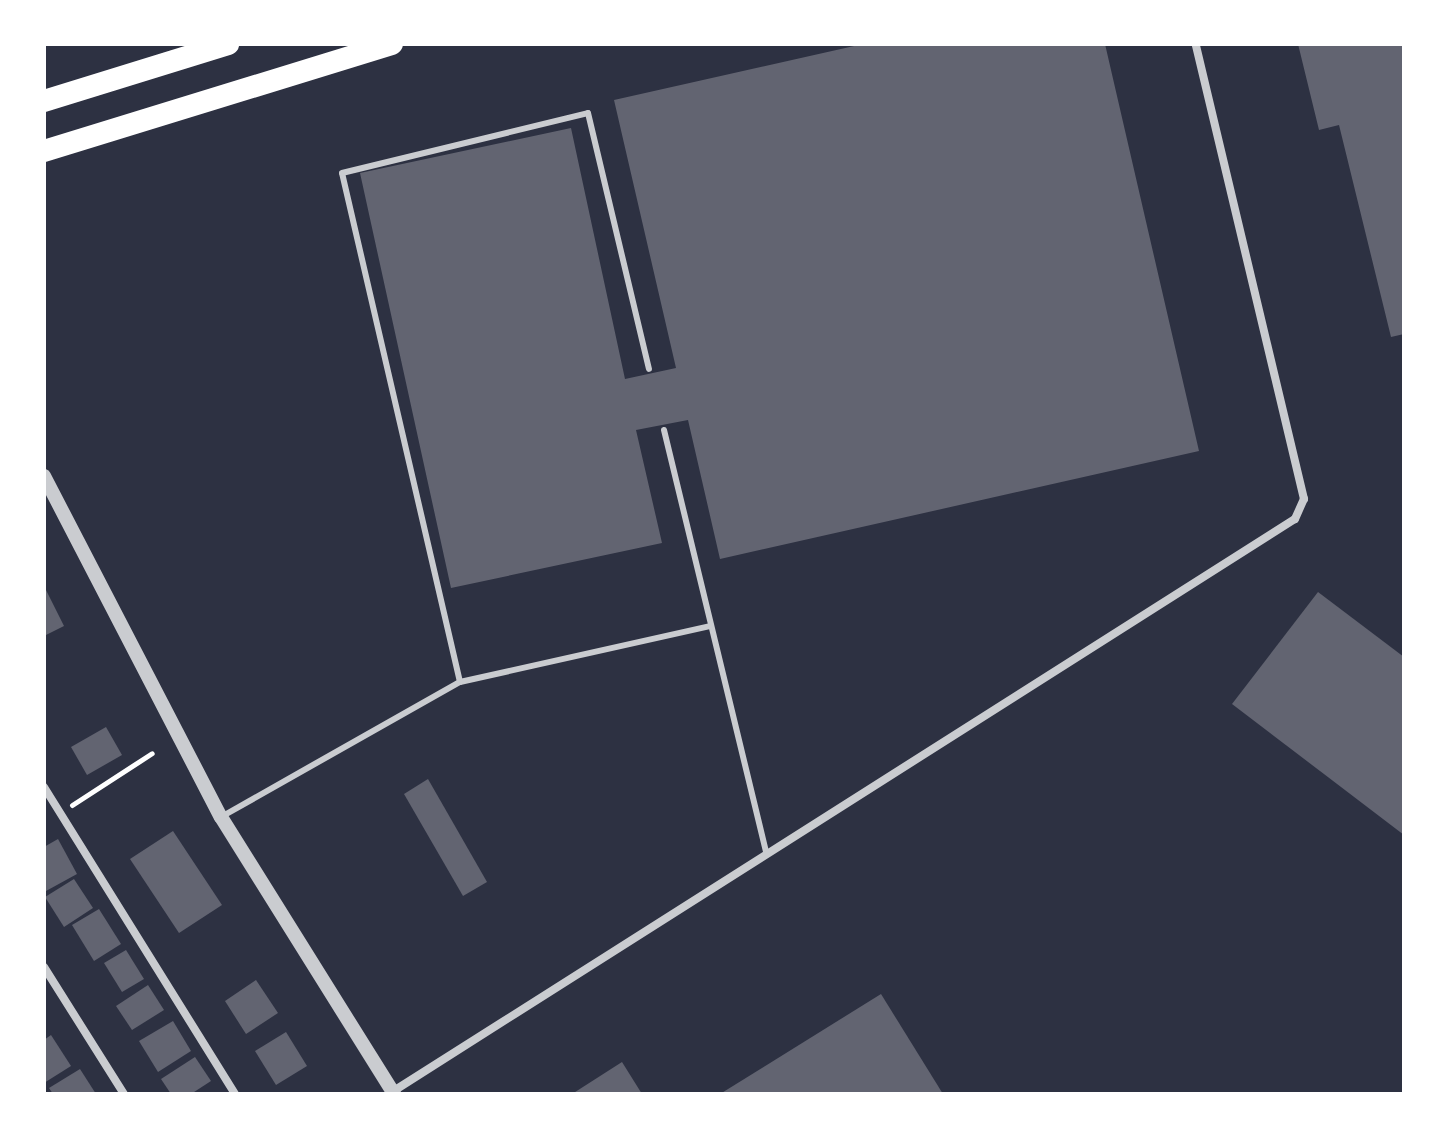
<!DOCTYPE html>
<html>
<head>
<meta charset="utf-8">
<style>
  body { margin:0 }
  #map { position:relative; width:1448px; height:1138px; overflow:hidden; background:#2d3142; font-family:Ubuntu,sans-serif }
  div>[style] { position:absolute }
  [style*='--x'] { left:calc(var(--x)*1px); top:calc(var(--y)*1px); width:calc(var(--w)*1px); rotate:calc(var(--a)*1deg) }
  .building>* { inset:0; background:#626471 }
  .path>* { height:5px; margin:-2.5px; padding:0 2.5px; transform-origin:2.5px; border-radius:2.5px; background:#fff }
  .service>* { height:6px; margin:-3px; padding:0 3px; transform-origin:3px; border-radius:3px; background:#caccd0 }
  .minor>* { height:8px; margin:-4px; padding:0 4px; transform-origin:4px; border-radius:4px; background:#caccd0 }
  .tertiary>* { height:14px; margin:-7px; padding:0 7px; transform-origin:7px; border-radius:7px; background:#caccd0 }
  .trunk>* { height:22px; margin:-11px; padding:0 11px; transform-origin:11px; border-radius:11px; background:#fff }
  span { translate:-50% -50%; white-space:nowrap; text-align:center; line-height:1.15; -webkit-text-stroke:8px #fff; paint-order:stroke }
  .frame { position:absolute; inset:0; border:46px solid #fff; pointer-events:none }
</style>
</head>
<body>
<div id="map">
  <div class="building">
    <div style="clip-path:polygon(863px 44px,1105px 44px,1199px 451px,720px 559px,688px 420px,636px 430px,662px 543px,451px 588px,360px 173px,571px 128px,625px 379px,676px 368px,614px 100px)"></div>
    <div style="clip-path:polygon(1298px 44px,1404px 44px,1404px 334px,1391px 337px,1339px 125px,1319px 130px)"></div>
    <div style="clip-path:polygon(44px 586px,64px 626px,44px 636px)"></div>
    <div style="clip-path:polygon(1318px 592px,1404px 657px,1404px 835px,1232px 704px)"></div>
    <div style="clip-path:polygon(106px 727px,122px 755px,87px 775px,71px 747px)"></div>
    <div style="clip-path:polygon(428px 779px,487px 882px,463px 896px,404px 794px)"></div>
    <div style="clip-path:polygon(173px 831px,222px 905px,179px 933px,130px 859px)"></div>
    <div style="clip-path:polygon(58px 839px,77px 874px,46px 891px,44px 847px)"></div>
    <div style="clip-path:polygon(74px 879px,93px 908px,64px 927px,45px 897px)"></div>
    <div style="clip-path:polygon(99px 909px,121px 944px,94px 961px,72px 925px)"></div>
    <div style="clip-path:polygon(126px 950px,144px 979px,122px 992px,104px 963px)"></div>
    <div style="clip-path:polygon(256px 980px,278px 1013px,246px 1034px,225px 1001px)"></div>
    <div style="clip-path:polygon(148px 985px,164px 1010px,132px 1030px,116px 1006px)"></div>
    <div style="clip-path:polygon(881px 994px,943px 1094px,720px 1094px)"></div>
    <div style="clip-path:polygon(173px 1021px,191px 1051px,158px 1072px,139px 1041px)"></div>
    <div style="clip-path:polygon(286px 1032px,307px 1066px,276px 1085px,255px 1051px)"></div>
    <div style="clip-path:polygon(51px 1035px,71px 1066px,44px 1083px,44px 1040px)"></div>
    <div style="clip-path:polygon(195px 1057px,211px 1081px,191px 1094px,171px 1094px,161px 1079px)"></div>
    <div style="clip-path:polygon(622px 1062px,642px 1094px,572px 1094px)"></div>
    <div style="clip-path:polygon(80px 1069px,96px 1094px,53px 1094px,49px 1088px)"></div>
  </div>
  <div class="path">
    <div style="--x:72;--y:805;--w:95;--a:-33"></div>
  </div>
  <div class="service">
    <div style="--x:664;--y:430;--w:434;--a:76.4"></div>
    <div style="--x:460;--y:682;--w:522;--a:-103.05"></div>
    <div style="--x:342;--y:173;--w:253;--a:-13.7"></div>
    <div style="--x:588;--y:113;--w:263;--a:76.6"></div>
    <div style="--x:221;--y:817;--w:274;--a:-29.5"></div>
    <div style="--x:460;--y:682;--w:256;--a:-12.6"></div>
  </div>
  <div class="minor">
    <div style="--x:44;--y:787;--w:362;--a:58.1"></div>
    <div style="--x:44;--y:967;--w:150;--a:57.8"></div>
    <div style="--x:392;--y:1092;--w:1069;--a:-32.4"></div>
    <div style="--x:1295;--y:519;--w:22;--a:-66"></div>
    <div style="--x:1304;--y:499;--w:468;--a:-103.4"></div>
  </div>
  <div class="tertiary">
    <div style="--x:44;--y:476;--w:384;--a:62.6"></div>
    <div style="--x:221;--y:817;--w:327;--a:58"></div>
  </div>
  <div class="trunk">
    <div style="--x:44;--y:101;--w:193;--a:-17.2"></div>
    <div style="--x:44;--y:151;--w:364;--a:-17.1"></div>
  </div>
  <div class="frame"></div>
</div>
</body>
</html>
